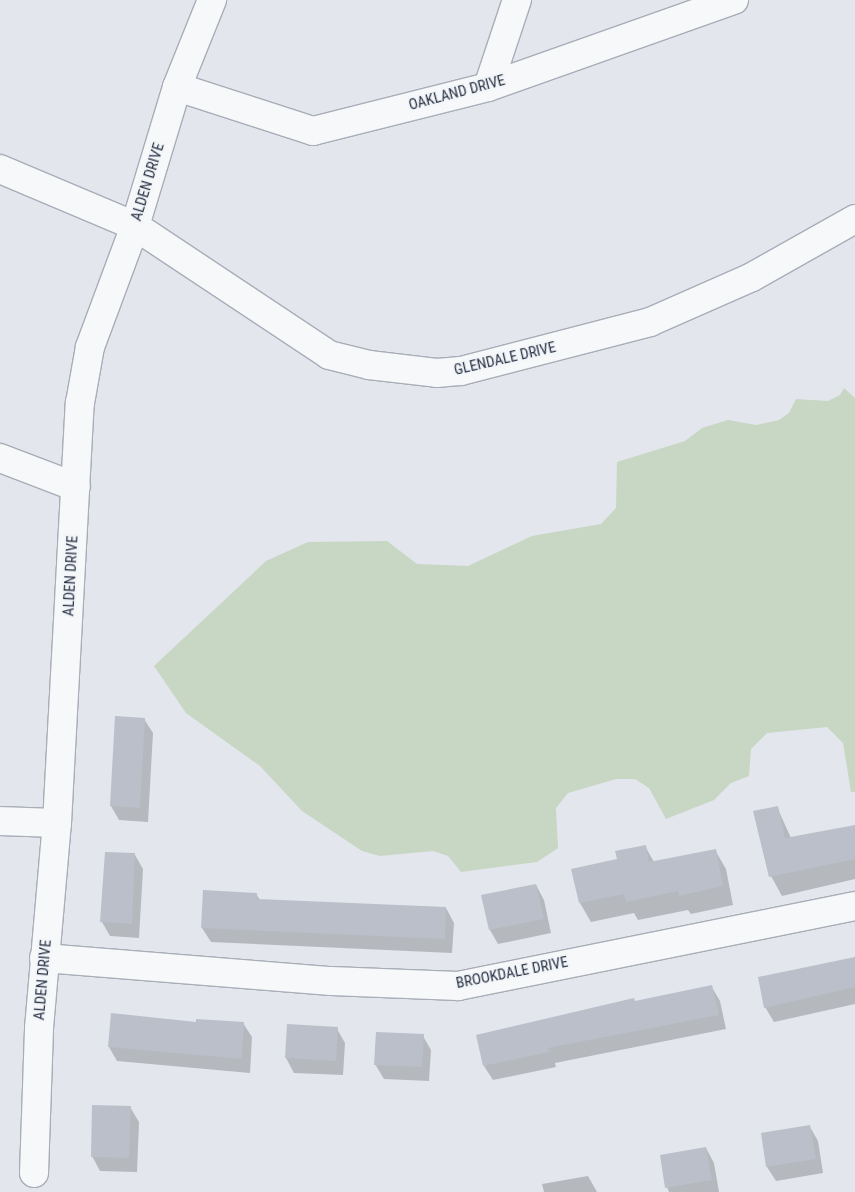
<!DOCTYPE html>
<html>
<head>
<meta charset="utf-8">
<style>
  body { margin:0 }
  #map { position:relative; width:855px; height:1192px; overflow:hidden; background:#e3e6ec; font-family:"Roboto Condensed",sans-serif }
  div>[style] { position:absolute }
  [style*='--x'] { left:calc(var(--x)*1px); top:calc(var(--y)*1px); width:calc(var(--w)*1px); rotate:calc(var(--a)*1deg) }
  .green>* { inset:0; background:#c8d6c4 }
  .shadow>* { inset:0; background:#0003 }
  .building>* { inset:0; background:#babfca }
  .roads { filter:drop-shadow(1px 0 #a8adb7) drop-shadow(-1px 0 #a8adb7) drop-shadow(0 1px #a8adb7) drop-shadow(0 -1px #a8adb7) }
  .minor>* { height:28px; margin:-14px; padding:0 14px; transform-origin:14px; border-radius:14px; background:#f6f8fa }
  span { translate:-50% -50%; white-space:nowrap; text-align:center; line-height:1.15; -webkit-text-stroke:4px #f3f6f9; paint-order:stroke }
  .street-label { font-size:15px; color:#2a3346 }
</style>
</head>
<body>
<div id="map">
  <div class="green">
    <div style="clip-path:polygon(844px 388px,855px 398px,855px 792px,851px 792px,843px 743px,827px 727px,767px 733px,751px 749px,749px 776px,731px 783px,714px 800px,666px 819px,649px 788px,635px 779px,616px 779px,568px 793px,556px 808px,558px 848px,537px 862px,461px 872px,448px 856px,433px 851px,380px 856px,362px 851px,302px 811px,260px 766px,186px 713px,154px 666px,266px 561px,308px 542px,387px 541px,417px 564px,468px 566px,532px 536px,601px 524px,616px 508px,617px 462px,685px 441px,702px 428px,728px 420px,756px 425px,779px 420px,789px 413px,796px 399px,828px 401px,840px 395px)"></div>
  </div>
  <div class="shadow">
    <div style="clip-path:polygon(144px 719px,153px 733px,148px 822px,119px 820px,111px 806px)"></div>
    <div style="clip-path:polygon(777px 807px,791px 838px,855px 826px,855px 879px,782px 896px,771px 876px)"></div>
    <div style="clip-path:polygon(645px 846px,654px 862px,715px 850px,726px 869px,733px 905px,691px 914px,688px 910px,638px 920px,634px 913px,591px 922px,580px 903px,618px 860px)"></div>
    <div style="clip-path:polygon(135px 855px,143px 869px,139px 938px,110px 936px,102px 922px)"></div>
    <div style="clip-path:polygon(536px 885px,544px 900px,551px 933px,498px 944px,490px 930px,483px 896px)"></div>
    <div style="clip-path:polygon(256px 894px,260px 900px,446px 908px,454px 923px,452px 953px,211px 942px,202px 928px)"></div>
    <div style="clip-path:polygon(855px 957px,855px 1004px,774px 1022px,765px 1007px)"></div>
    <div style="clip-path:polygon(711px 986px,720px 1001px,726px 1029px,555px 1063px,556px 1067px,493px 1080px,484px 1066px,635px 1002px)"></div>
    <div style="clip-path:polygon(243px 1023px,252px 1037px,250px 1073px,117px 1061px,109px 1047px,197px 1024px)"></div>
    <div style="clip-path:polygon(288px 1026px,337px 1029px,345px 1043px,343px 1075px,294px 1073px,286px 1058px)"></div>
    <div style="clip-path:polygon(423px 1036px,431px 1050px,429px 1081px,384px 1079px,375px 1064px)"></div>
    <div style="clip-path:polygon(130px 1107px,139px 1122px,137px 1172px,100px 1171px,92px 1156px)"></div>
    <div style="clip-path:polygon(810px 1127px,818px 1141px,823px 1173px,776px 1181px,767px 1167px)"></div>
    <div style="clip-path:polygon(706px 1148px,714px 1163px,719px 1192px,669px 1192px,667px 1187px)"></div>
    <div style="clip-path:polygon(588px 1176px,597px 1192px,544px 1192px,542px 1184px)"></div>
  </div>
  <div class="building">
    <div style="clip-path:polygon(115px 716px,145px 718px,140px 808px,110px 806px)"></div>
    <div style="clip-path:polygon(778px 806px,785px 838px,855px 825px,855px 859px,769px 877px,753px 811px)"></div>
    <div style="clip-path:polygon(646px 845px,649px 862px,716px 849px,723px 886px,679px 896px,678px 891px,626px 902px,624px 894px,579px 903px,571px 869px,617px 859px,615px 851px)"></div>
    <div style="clip-path:polygon(105px 852px,135px 853px,132px 924px,100px 922px)"></div>
    <div style="clip-path:polygon(536px 884px,544px 919px,489px 930px,481px 895px)"></div>
    <div style="clip-path:polygon(203px 890px,257px 893px,257px 899px,446px 907px,445px 939px,201px 928px)"></div>
    <div style="clip-path:polygon(855px 957px,855px 987px,764px 1008px,758px 977px)"></div>
    <div style="clip-path:polygon(712px 985px,719px 1015px,548px 1048px,549px 1052px,483px 1066px,476px 1035px,634px 998px,635px 1001px)"></div>
    <div style="clip-path:polygon(111px 1013px,196px 1022px,196px 1019px,244px 1022px,242px 1059px,108px 1047px)"></div>
    <div style="clip-path:polygon(287px 1024px,338px 1027px,336px 1061px,285px 1058px)"></div>
    <div style="clip-path:polygon(376px 1032px,424px 1034px,422px 1067px,374px 1065px)"></div>
    <div style="clip-path:polygon(92px 1105px,131px 1106px,129px 1158px,91px 1157px)"></div>
    <div style="clip-path:polygon(810px 1125px,816px 1159px,766px 1167px,761px 1133px)"></div>
    <div style="clip-path:polygon(706px 1147px,712px 1180px,665px 1188px,660px 1155px)"></div>
  </div>
  <div class="roads">
    <div class="minor">
      <div style="--x:177;--y:87;--w:143;--a:17.9"></div>
      <div style="--x:313;--y:131;--w:180;--a:-14.1"></div>
      <div style="--x:488;--y:87;--w:261;--a:-19.5"></div>
      <div style="--x:488;--y:87;--w:92;--a:-71.6"></div>
      <div style="--x:0;--y:169;--w:147;--a:22.9"></div>
      <div style="--x:135;--y:226;--w:233;--a:33.6"></div>
      <div style="--x:329;--y:355;--w:41;--a:14"></div>
      <div style="--x:369;--y:365;--w:68;--a:6.7"></div>
      <div style="--x:437;--y:373;--w:24;--a:-5"></div>
      <div style="--x:461;--y:371;--w:195;--a:-14.5"></div>
      <div style="--x:650;--y:322;--w:111;--a:-23.8"></div>
      <div style="--x:752;--y:277;--w:118;--a:-29.4"></div>
      <div style="--x:0;--y:458;--w:81;--a:20.9"></div>
      <div style="--x:0;--y:821;--w:57;--a:2"></div>
      <div style="--x:44;--y:958;--w:288;--a:4.6"></div>
      <div style="--x:331;--y:981;--w:127;--a:2.3"></div>
      <div style="--x:458;--y:986;--w:405;--a:-11.4"></div>
      <div style="--x:34;--y:1173;--w:145;--a:-88"></div>
      <div style="--x:39;--y:1028;--w:206;--a:-85"></div>
      <div style="--x:57;--y:823;--w:421;--a:-86.9"></div>
      <div style="--x:80;--y:403;--w:57;--a:-79.9"></div>
      <div style="--x:90;--y:347;--w:129;--a:-69.6"></div>
      <div style="--x:135;--y:226;--w:145;--a:-73.2"></div>
      <div style="--x:177;--y:87;--w:94;--a:-68.1"></div>
    </div>
  </div>
  <div class="street-label">
    <span style="left:457px;top:93px;rotate:-15deg">OAKLAND DRIVE</span>
    <span style="left:148px;top:182px;rotate:-73deg">ALDEN DRIVE</span>
    <span style="left:505px;top:359px;rotate:-13deg">GLENDALE DRIVE</span>
    <span style="left:71px;top:576px;rotate:-87deg">ALDEN DRIVE</span>
    <span style="left:512px;top:973px;rotate:-11deg">BROOKDALE DRIVE</span>
    <span style="left:43px;top:980px;rotate:-85deg">ALDEN DRIVE</span>
  </div>
</div>
</body>
</html>
